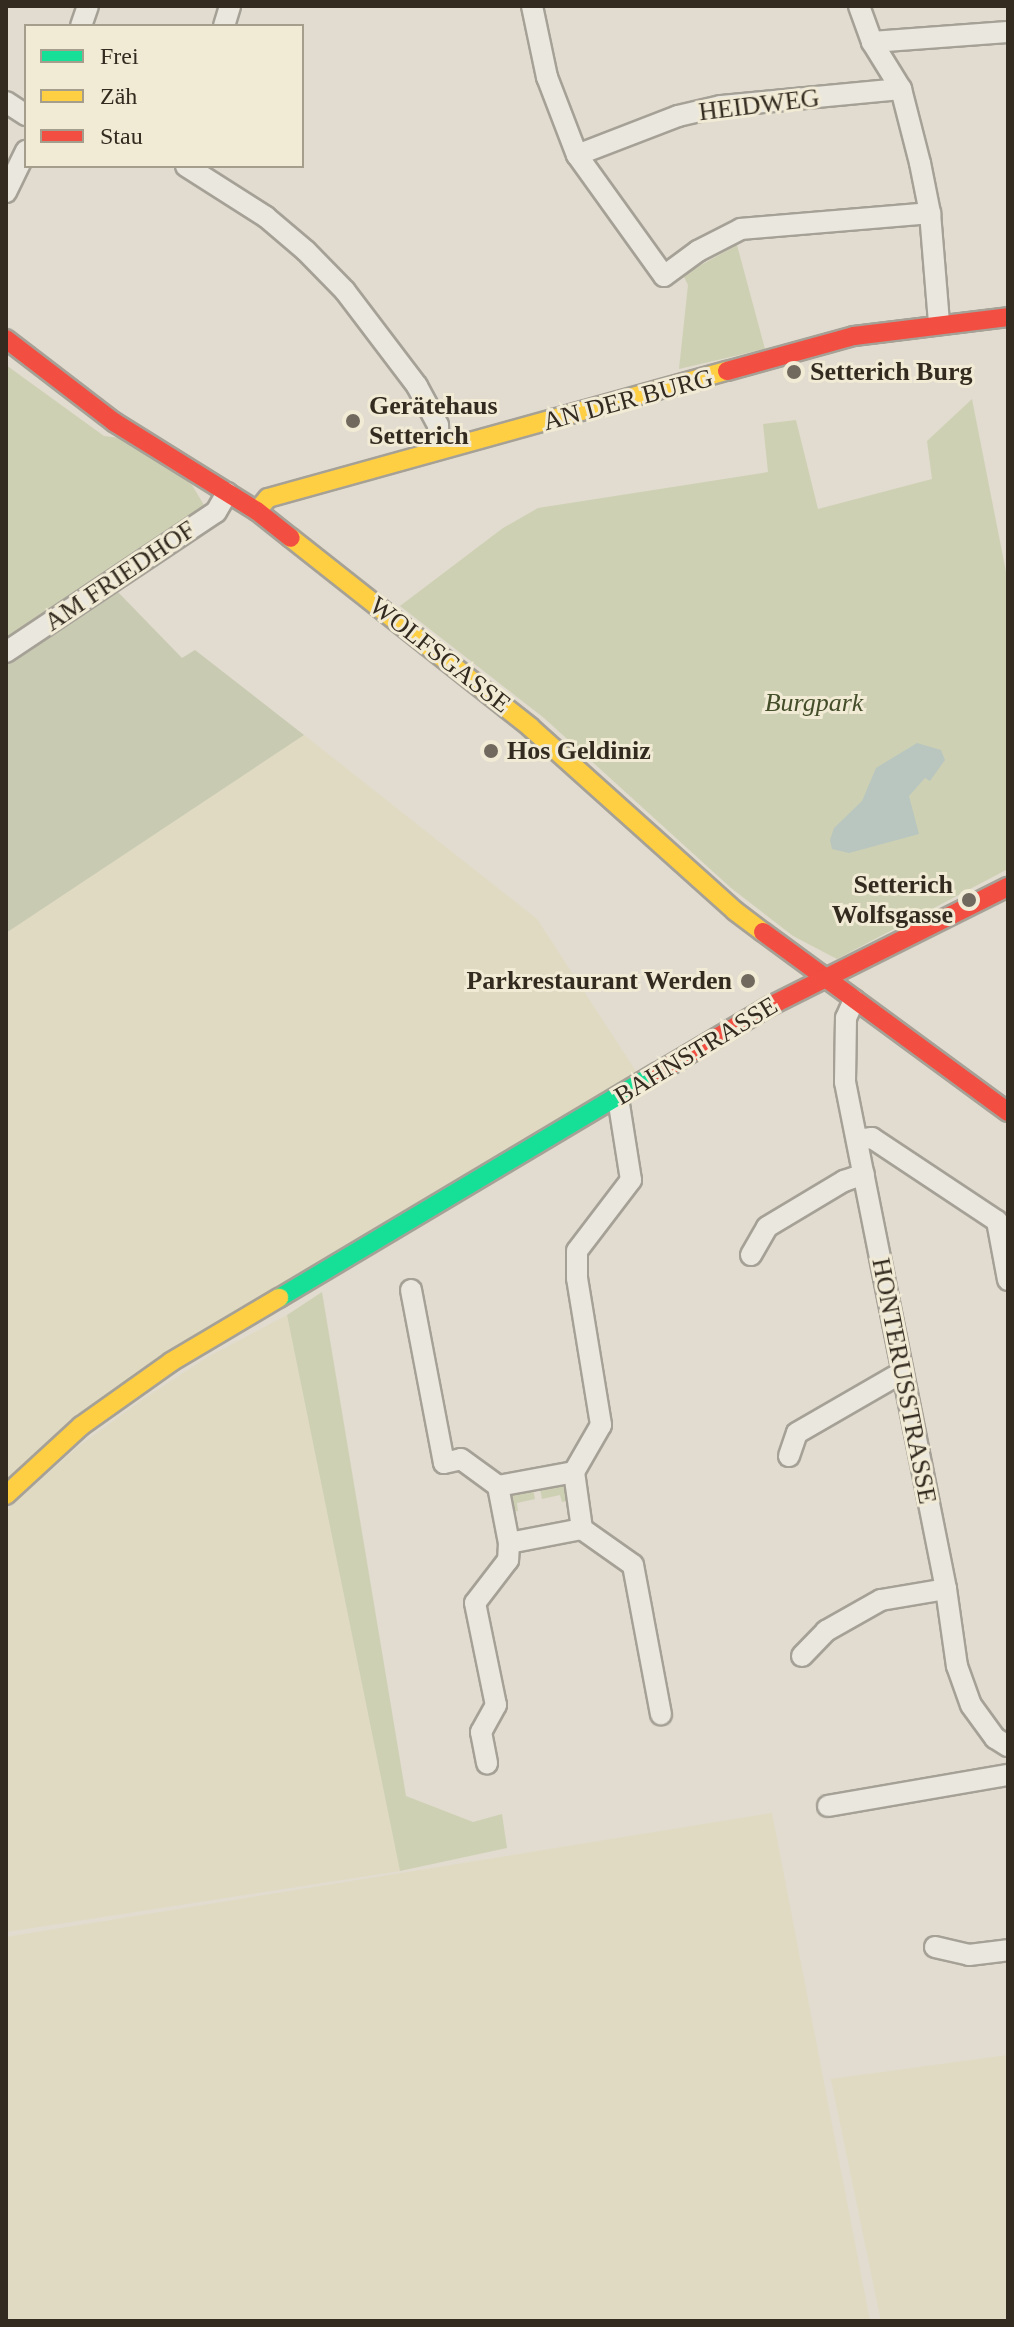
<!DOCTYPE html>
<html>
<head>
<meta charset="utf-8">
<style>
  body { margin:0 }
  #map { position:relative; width:1014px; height:2327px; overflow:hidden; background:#e1dccf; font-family:"Times New Roman",serif }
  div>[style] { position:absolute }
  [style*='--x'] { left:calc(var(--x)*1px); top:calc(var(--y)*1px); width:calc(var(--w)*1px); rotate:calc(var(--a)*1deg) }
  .farmland>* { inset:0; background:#dfdac1 }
  .green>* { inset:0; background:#ced0b3 }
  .cemetery>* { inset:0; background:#c9cab2 }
  .water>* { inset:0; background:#b8c6bf }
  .roads { filter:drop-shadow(2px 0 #a6a197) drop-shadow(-2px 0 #a6a197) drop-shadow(0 2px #a6a197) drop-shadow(0 -2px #a6a197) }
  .street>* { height:20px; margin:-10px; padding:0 10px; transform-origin:10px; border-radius:10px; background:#eae7df }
  .fast>* { height:18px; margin:-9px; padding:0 9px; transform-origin:9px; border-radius:9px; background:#16e098 }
  .slow>* { height:18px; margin:-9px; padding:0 9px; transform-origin:9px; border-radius:9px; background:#ffcf43 }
  .jam>* { height:18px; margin:-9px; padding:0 9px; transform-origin:9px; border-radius:9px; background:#f24e42 }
  .dots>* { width:22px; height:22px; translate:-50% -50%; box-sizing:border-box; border:4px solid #f1ead5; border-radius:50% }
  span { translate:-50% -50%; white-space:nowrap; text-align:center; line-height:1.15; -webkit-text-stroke:6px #f1ead5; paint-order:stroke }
  .street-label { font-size:26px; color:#342b20 }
  .poi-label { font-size:26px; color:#342b20; font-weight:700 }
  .left { translate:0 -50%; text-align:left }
  .right { translate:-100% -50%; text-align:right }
  .park-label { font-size:26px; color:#434e29; font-style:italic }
  .frame { position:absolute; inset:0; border:8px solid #342b20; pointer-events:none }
  .legend { position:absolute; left:24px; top:24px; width:280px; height:144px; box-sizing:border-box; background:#f1ead5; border:2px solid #a59e8d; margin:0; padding:10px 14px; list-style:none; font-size:24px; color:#342b20 }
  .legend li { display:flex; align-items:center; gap:16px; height:40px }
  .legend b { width:40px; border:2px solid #a59e8d }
</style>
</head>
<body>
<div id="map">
  <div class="farmland">
    <div style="clip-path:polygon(304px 735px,537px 919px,639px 1076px,6px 1481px,6px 933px)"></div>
    <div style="clip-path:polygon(287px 1315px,400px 1871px,6px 1932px,6px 1511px,79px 1446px,142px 1400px,206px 1358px)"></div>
    <div style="clip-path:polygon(772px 1813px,870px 2321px,6px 2321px,6px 1937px)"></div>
    <div style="clip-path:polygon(1008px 2055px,1008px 2321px,881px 2321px,831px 2079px)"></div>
  </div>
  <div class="green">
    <div style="clip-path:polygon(737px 245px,765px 349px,679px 369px,688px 285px,683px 275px)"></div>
    <div style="clip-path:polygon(6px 365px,104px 436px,129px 439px,192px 485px,207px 510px,6px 644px)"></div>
    <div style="clip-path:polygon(972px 399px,1008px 582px,1008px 869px,837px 959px,793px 936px,731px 888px,544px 718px,400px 606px,503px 528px,538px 508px,768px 472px,763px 424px,796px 420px,818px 509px,932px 479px,927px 441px)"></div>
    <div style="clip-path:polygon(322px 1292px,406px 1796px,473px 1822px,502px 1814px,507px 1848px,400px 1871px,287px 1315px)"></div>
    <div style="clip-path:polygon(560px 1484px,570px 1490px,572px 1500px,562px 1502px,560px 1495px,542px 1499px,540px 1489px)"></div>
    <div style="clip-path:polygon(533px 1489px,535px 1499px,517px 1503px,518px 1511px,509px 1512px,507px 1503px,513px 1493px)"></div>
  </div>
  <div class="cemetery">
    <div style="clip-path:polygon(115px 589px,182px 658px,195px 650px,304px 735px,6px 933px,6px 662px)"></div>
  </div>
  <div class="water">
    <div style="clip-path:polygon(917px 743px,941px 750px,945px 760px,930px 781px,925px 778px,909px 796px,919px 834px,849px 853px,832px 849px,830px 840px,834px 828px,862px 801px,876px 768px)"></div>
  </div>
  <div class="roads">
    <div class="street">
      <div style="--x:532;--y:6;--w:73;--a:78.1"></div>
      <div style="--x:547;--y:77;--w:84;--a:69"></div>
      <div style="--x:577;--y:155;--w:149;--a:54.3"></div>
      <div style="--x:664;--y:276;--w:42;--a:-36.3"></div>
      <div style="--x:698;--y:251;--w:48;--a:-27.1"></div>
      <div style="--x:741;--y:229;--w:190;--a:-4.8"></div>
      <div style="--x:859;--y:6;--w:38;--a:70"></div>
      <div style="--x:872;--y:42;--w:55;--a:58.3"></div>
      <div style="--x:901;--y:89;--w:76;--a:75.6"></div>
      <div style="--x:920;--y:163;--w:51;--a:78.7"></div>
      <div style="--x:930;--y:213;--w:110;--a:85.3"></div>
      <div style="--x:81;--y:26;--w:21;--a:-71"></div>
      <div style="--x:224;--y:26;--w:21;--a:-73"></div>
      <div style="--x:872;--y:42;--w:136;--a:-4.2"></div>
      <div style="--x:6;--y:102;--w:24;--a:33"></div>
      <div style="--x:577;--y:155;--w:108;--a:-21.1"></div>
      <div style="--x:678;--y:116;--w:44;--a:-13.1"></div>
      <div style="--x:721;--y:106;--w:181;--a:-5.4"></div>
      <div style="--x:186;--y:166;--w:95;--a:32.5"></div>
      <div style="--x:266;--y:217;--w:52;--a:40.4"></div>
      <div style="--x:306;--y:251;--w:56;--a:45.7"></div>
      <div style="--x:345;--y:291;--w:119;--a:52.8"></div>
      <div style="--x:417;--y:386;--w:44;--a:61.7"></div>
      <div style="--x:438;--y:425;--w:24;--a:88"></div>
      <div style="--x:6;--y:192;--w:46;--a:-64"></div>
      <div style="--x:6;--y:652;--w:252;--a:-33.7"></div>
      <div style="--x:216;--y:512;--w:22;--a:-60"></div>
      <div style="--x:854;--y:1000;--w:20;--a:114"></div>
      <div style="--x:846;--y:1018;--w:64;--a:90.9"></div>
      <div style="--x:845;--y:1082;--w:517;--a:78.73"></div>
      <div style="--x:946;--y:1589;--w:78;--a:81.9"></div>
      <div style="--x:957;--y:1666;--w:41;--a:70.3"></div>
      <div style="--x:971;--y:1705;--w:41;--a:54"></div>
      <div style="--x:995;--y:1738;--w:15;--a:32"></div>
      <div style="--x:618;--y:1098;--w:83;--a:81"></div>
      <div style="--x:631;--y:1180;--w:89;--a:127.3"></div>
      <div style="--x:577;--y:1251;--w:27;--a:90"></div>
      <div style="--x:577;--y:1278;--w:149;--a:80.7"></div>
      <div style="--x:601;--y:1425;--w:54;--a:119.9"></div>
      <div style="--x:574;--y:1472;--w:58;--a:82"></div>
      <div style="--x:582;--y:1529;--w:62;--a:35.2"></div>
      <div style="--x:633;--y:1565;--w:152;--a:79.4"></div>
      <div style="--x:857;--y:1140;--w:15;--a:-8"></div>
      <div style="--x:872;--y:1138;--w:150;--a:33.6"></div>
      <div style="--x:997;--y:1221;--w:60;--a:79.4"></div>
      <div style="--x:751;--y:1255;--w:32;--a:-60"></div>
      <div style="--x:767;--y:1227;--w:90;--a:-30.9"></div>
      <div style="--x:844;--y:1181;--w:21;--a:-19"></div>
      <div style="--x:411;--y:1290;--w:176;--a:79.2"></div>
      <div style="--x:444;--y:1463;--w:17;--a:-13"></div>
      <div style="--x:461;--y:1459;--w:46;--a:36.1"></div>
      <div style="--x:498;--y:1486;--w:58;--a:79.1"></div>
      <div style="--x:509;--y:1543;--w:17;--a:93"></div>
      <div style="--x:508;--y:1560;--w:54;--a:127.5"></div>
      <div style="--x:475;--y:1603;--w:104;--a:78.4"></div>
      <div style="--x:496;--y:1705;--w:31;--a:119"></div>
      <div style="--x:481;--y:1732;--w:32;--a:79"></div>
      <div style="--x:789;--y:1456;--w:24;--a:-71"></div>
      <div style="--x:797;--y:1433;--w:120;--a:-30"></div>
      <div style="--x:498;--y:1486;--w:77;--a:-10.4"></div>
      <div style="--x:509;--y:1543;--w:74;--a:-10.9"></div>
      <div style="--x:802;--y:1656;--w:35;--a:-46"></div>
      <div style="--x:826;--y:1631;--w:63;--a:-29.4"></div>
      <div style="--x:881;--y:1600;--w:66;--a:-9.6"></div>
      <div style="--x:828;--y:1806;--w:183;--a:-9.8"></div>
      <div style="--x:935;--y:1947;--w:35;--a:13"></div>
      <div style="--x:969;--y:1955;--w:39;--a:-7"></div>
    </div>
    <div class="fast">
      <div style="--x:279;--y:1298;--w:440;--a:-30.8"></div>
    </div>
    <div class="slow">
      <div style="--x:257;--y:511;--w:17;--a:-50"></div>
      <div style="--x:268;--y:498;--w:476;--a:-15.5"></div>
      <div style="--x:291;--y:538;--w:305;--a:38.3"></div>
      <div style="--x:530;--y:727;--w:275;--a:41.9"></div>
      <div style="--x:735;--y:911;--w:35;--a:37"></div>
      <div style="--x:6;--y:1495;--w:102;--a:-42.6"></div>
      <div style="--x:81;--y:1426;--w:110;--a:-35.4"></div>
      <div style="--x:171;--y:1362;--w:126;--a:-30.7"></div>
    </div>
    <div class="jam">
      <div style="--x:6;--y:339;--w:136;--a:37.5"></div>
      <div style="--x:114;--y:422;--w:168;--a:31.9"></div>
      <div style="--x:257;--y:511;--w:43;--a:38.5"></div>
      <div style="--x:727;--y:371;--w:132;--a:-15.4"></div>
      <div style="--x:854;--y:336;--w:155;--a:-7"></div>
      <div style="--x:763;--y:932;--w:304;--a:36.3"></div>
      <div style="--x:657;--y:1073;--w:131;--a:-30.7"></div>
      <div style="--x:770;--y:1006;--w:266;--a:-26.6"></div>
    </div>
  </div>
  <div class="dots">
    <div style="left:794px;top:372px;background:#71695d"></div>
    <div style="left:353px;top:421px;background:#71695d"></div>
    <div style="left:491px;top:751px;background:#71695d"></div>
    <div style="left:969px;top:900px;background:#71695d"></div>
    <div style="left:748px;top:981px;background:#71695d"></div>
  </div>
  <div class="street-label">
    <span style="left:759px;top:105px;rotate:-7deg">HEIDWEG</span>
    <span style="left:628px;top:400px;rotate:-15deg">AN DER BURG</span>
    <span style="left:120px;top:576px;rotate:-34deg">AM FRIEDHOF</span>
    <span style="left:440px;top:655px;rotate:38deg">WOLFSGASSE</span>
    <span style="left:696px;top:1051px;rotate:-31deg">BAHNSTRASSE</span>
    <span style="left:904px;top:1381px;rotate:79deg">HONTERUSSTRASSE</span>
  </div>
  <div class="poi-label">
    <span class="left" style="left:810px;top:372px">Setterich Burg</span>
    <span class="left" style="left:369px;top:421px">Gerätehaus<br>Setterich</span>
    <span class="left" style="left:507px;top:751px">Hos Geldiniz</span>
    <span class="right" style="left:953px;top:900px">Setterich<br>Wolfsgasse</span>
    <span class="right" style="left:732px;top:981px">Parkrestaurant Werden</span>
  </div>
  <div class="park-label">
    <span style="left:814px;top:703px">Burgpark</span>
  </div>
  <div class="frame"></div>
  <ul class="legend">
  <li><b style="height:10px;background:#16e098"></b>Frei</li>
  <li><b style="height:10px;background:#ffcf43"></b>Zäh</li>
  <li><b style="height:10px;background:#f24e42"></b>Stau</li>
  </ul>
</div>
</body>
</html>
